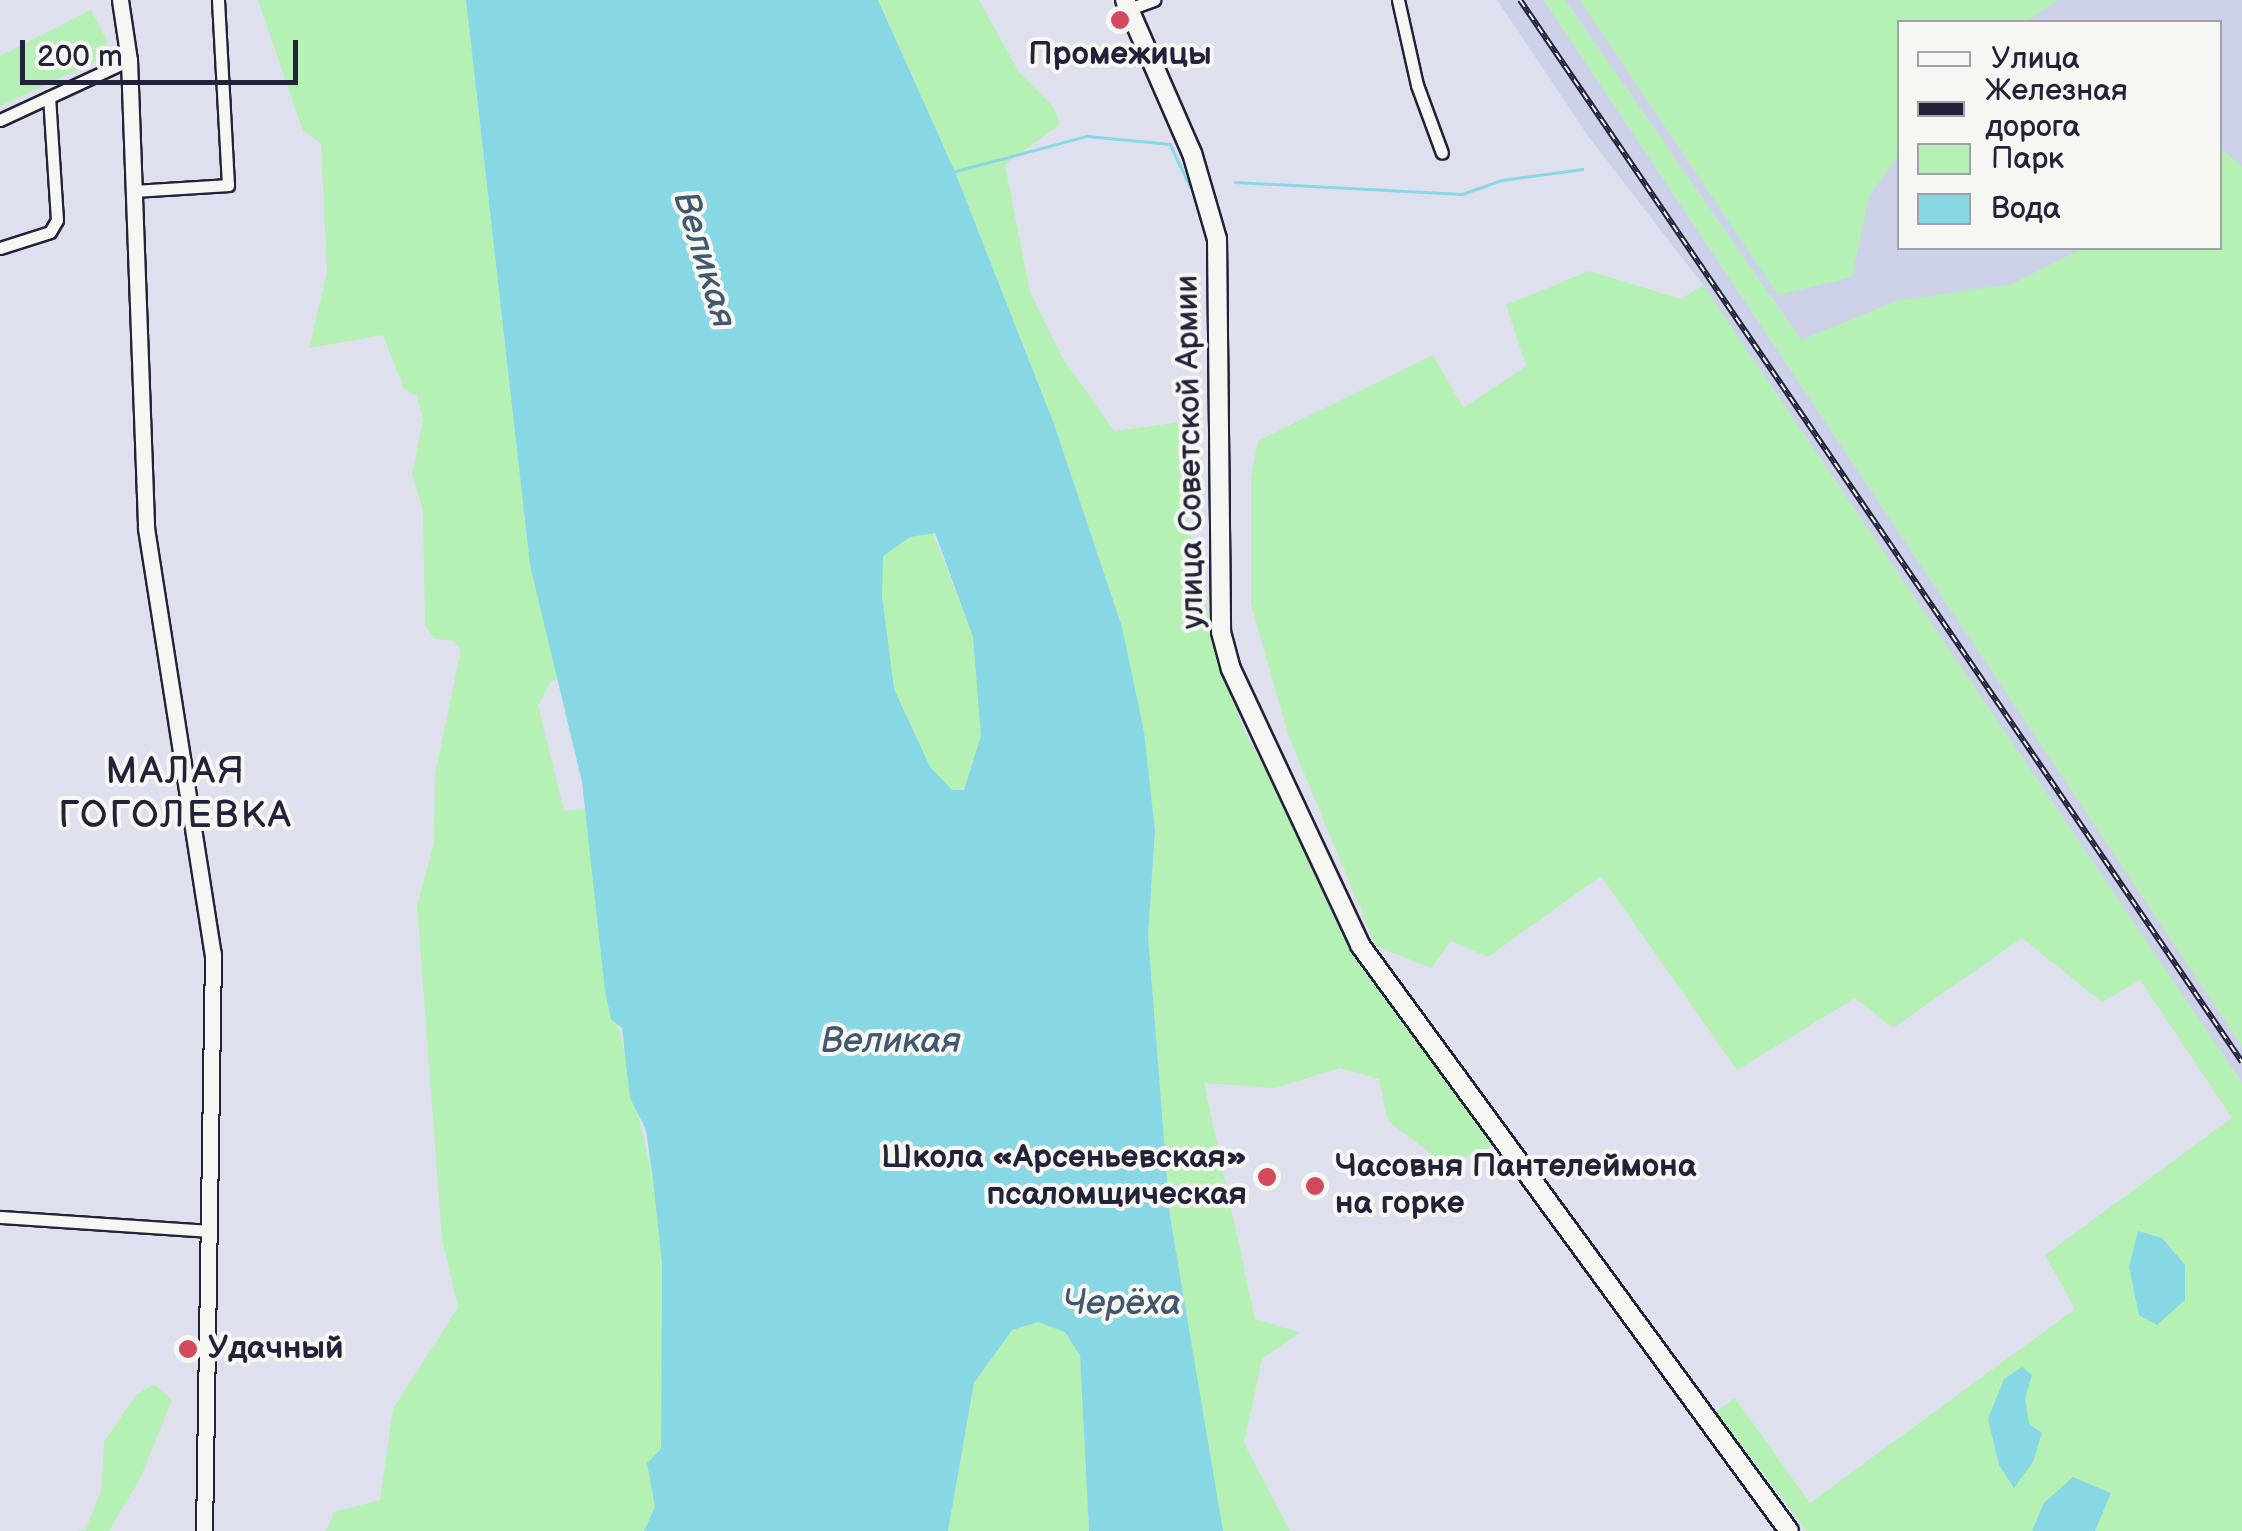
<!DOCTYPE html>
<html>
<head>
<meta charset="utf-8">
<style>
  body { margin:0 }
  #map { position:relative; width:2242px; height:1531px; overflow:hidden; background:#dee1ed; font-family:"Balsamiq Sans",sans-serif }
  div>[style] { position:absolute }
  [style*='--x'] { left:calc(var(--x)*1px); top:calc(var(--y)*1px); width:calc(var(--w)*1px); rotate:calc(var(--a)*1deg) }
  .built>* { inset:0; background:#cdd2e9 }
  .green>* { inset:0; background:#b5f0b4 }
  .water>* { inset:0; background:#88d7e5 }
  .stream>* { height:2.5px; margin:-1.25px; padding:0 1.25px; transform-origin:1.25px; border-radius:1.25px; background:#88d7e5 }
  .roads { filter:drop-shadow(2px 0 #22223b) drop-shadow(-2px 0 #22223b) drop-shadow(0 2px #22223b) drop-shadow(0 -2px #22223b) }
  .street>* { height:11px; margin:-5.5px; padding:0 5.5px; transform-origin:5.5px; border-radius:5.5px; background:#f6f6f2 }
  .secondary>* { height:15px; margin:-7.5px; padding:0 7.5px; transform-origin:7.5px; border-radius:7.5px; background:#f6f6f2 }
  .primary>* { height:18px; margin:-9px; padding:0 9px; transform-origin:9px; border-radius:9px; background:#f6f6f2 }
  .rail>* { height:6px; margin-top:-3px; transform-origin:0; background:repeating-linear-gradient(90deg,#f6f6f2 0 8px,#22223b 0 16px); box-sizing:border-box; border-block:2px solid #22223b }
  .dots>* { width:28px; height:28px; translate:-50% -50%; box-sizing:border-box; border:5px solid #f6f6f2; border-radius:50% }
  span { translate:-50% -50%; white-space:nowrap; text-align:center; line-height:1.15; -webkit-text-stroke:8px #f6f6f2; paint-order:stroke }
  .poi-label { font-size:32px; color:#22223b; font-weight:700 }
  .right { translate:-100% -50%; text-align:right }
  .left { translate:0 -50%; text-align:left }
  .street-label { font-size:32px; color:#22223b }
  .water-label { font-size:35px; color:#41586e; font-style:italic }
  .quarter-label { font-size:38px; color:#22223b; letter-spacing:2.5px }
  .legend { position:absolute; left:1897px; top:20px; width:325px; height:230px; box-sizing:border-box; background:#f6f6f2; border:2px solid #a1a1a9; margin:0; padding:12px 18px; list-style:none; font-size:30px; color:#22223b }
  .legend li { display:flex; align-items:center; gap:20px; height:50px }
  .legend b { width:50px; border:2px solid #a1a1a9 }
  .scale { position:absolute; left:20px; top:40px; width:278px; height:45px; box-sizing:border-box; border:5px solid #22223b; border-top:0; padding-left:12px; font-size:30px; line-height:35px; white-space:nowrap; color:#22223b; -webkit-text-stroke:8px #f6f6f2; paint-order:stroke }
</style>
</head>
<body>
<div id="map">
  <div class="built">
    <div style="clip-path:polygon(1497px 0,1544px 0,2242px 1046px,2242px 1083px,1703px 285px,1588px 136px)"></div>
    <div style="clip-path:polygon(evenodd,1565px 0,2242px 0,2242px 323px,1817px 363px,1565px 0,1900px 22px,2220px 22px,2220px 248px,1900px 248px,1900px 22px)"></div>
  </div>
  <div class="green">
    <div style="clip-path:polygon(258px 0,466px 0,530px 565px,560px 679px,551px 681px,538px 705px,564px 811px,586px 809px,602px 954px,653px 1180px,662px 1264px,661px 1449px,674px 1531px,326px 1531px,334px 1512px,380px 1500px,393px 1409px,458px 1307px,442px 1239px,417px 905px,434px 844px,435px 774px,461px 650px,454px 641px,435px 639px,425px 625px,423px 510px,412px 474px,423px 420px,417px 396px,404px 389px,383px 335px,309px 348px,327px 272px,321px 143px,303px 131px)"></div>
    <div style="clip-path:polygon(878px 0,979px 0,1019px 72px,1053px 106px,1060px 124px,1005px 165px,1030px 292px,1062px 357px,1114px 431px,1190px 421px,1187px 519px,1220px 664px,1245px 733px,1292px 817px,1336px 923px,1494px 1146px,1455px 1161px,1437px 1158px,1388px 1121px,1379px 1079px,1340px 1068px,1275px 1088px,1204px 1083px,1255px 1319px,1300px 1332px,1262px 1359px,1244px 1443px,1290px 1531px,1223px 1531px,1170px 1216px,1148px 935px,1155px 831px,1122px 627px,1054px 424px,955px 172px)"></div>
    <div style="clip-path:polygon(1544px 0,1565px 0,1801px 340px,1896px 301px,2012px 284px,2083px 248px,2220px 248px,2220px 148px,2242px 166px,2242px 1046px)"></div>
    <div style="clip-path:polygon(1580px 0,2058px 0,2025px 22px,1900px 22px,1899px 155px,1869px 196px,1852px 277px,1778px 295px)"></div>
    <div style="clip-path:polygon(91px 10px,107px 41px,100px 59px,0 106px,0 56px)"></div>
    <div style="clip-path:polygon(1589px 271px,1681px 299px,1703px 285px,2242px 1083px,2242px 1531px,1807px 1531px,1716px 1412px,1735px 1398px,1810px 1503px,2075px 1309px,2045px 1255px,2232px 1118px,2140px 980px,2102px 1002px,2022px 938px,1893px 1028px,1855px 998px,1737px 1070px,1601px 876px,1488px 957px,1451px 941px,1431px 968px,1376px 946px,1289px 737px,1251px 604px,1251px 478px,1258px 441px,1433px 355px,1463px 408px,1526px 366px,1506px 305px)"></div>
    <div style="clip-path:polygon(793px 372px,928px 520px,973px 636px,984px 736px,981px 792px,933px 814px)"></div>
    <div style="clip-path:polygon(1038px 1321px,1065px 1332px,1080px 1354px,1089px 1531px,948px 1531px,974px 1383px,1012px 1330px)"></div>
    <div style="clip-path:polygon(154px 1384px,172px 1400px,140px 1479px,109px 1531px,78px 1531px,86px 1529px,102px 1488px,104px 1442px,136px 1395px)"></div>
  </div>
  <div class="water">
    <div style="clip-path:polygon(evenodd,466px 0,878px 0,955px 172px,1054px 424px,1122px 627px,1144px 732px,1155px 831px,1148px 935px,1170px 1216px,1223px 1531px,1089px 1531px,1080px 1355px,1065px 1332px,1038px 1322px,1012px 1330px,974px 1383px,948px 1531px,644px 1531px,655px 1507px,647px 1463px,661px 1449px,662px 1264px,653px 1180px,646px 1130px,630px 1098px,622px 1028px,611px 1019px,605px 991px,582px 782px,530px 565px,466px 0,935px 533px,973px 637px,981px 736px,964px 790px,952px 790px,930px 767px,894px 689px,882px 596px,883px 556px,910px 537px,935px 533px)"></div>
    <div style="clip-path:polygon(2138px 1231px,2162px 1238px,2185px 1265px,2185px 1300px,2157px 1325px,2139px 1315px,2129px 1267px)"></div>
    <div style="clip-path:polygon(2022px 1367px,2032px 1375px,2025px 1399px,2029px 1424px,2042px 1433px,2033px 1462px,2014px 1488px,1999px 1465px,1988px 1419px,2004px 1379px)"></div>
    <div style="clip-path:polygon(2073px 1477px,2111px 1493px,2095px 1531px,2032px 1531px,2044px 1503px)"></div>
  </div>
  <div class="stream">
    <div style="--x:956;--y:171;--w:136;--a:-15"></div>
    <div style="--x:1087;--y:136;--w:83;--a:5.5"></div>
    <div style="--x:1170;--y:144;--w:47;--a:64.5"></div>
    <div style="--x:1235;--y:182;--w:227;--a:3"></div>
    <div style="--x:1462;--y:194;--w:42;--a:-19.3"></div>
    <div style="--x:1502;--y:180;--w:81;--a:-7.8"></div>
  </div>
  <div class="roads">
    <div class="street">
      <div style="--x:1398;--y:0;--w:87;--a:77.4"></div>
      <div style="--x:1417;--y:85;--w:72;--a:69.8"></div>
      <div style="--x:1129;--y:9;--w:27;--a:-20"></div>
      <div style="--x:0;--y:120;--w:142;--a:-24.9"></div>
      <div style="--x:135;--y:191;--w:93;--a:-3.7"></div>
      <div style="--x:228;--y:185;--w:185;--a:-93.1"></div>
      <div style="--x:0;--y:248;--w:52;--a:-17.7"></div>
      <div style="--x:50;--y:232;--w:14;--a:-60"></div>
      <div style="--x:57;--y:220;--w:123;--a:-93.7"></div>
      <div style="--x:0;--y:1217;--w:209;--a:3.8"></div>
    </div>
    <div class="secondary">
      <div style="--x:120;--y:0;--w:61;--a:81.5"></div>
      <div style="--x:129;--y:60;--w:468;--a:87.9"></div>
      <div style="--x:146;--y:528;--w:431;--a:81.1"></div>
      <div style="--x:213;--y:954;--w:577;--a:90.89"></div>
    </div>
    <div class="primary">
      <div style="--x:1125;--y:0;--w:167;--a:66.4"></div>
      <div style="--x:1192;--y:153;--w:90;--a:73.8"></div>
      <div style="--x:1217;--y:239;--w:393;--a:89.4"></div>
      <div style="--x:1221;--y:632;--w:38;--a:75"></div>
      <div style="--x:1231;--y:669;--w:305;--a:64.9"></div>
      <div style="--x:1360;--y:945;--w:726;--a:53.79"></div>
    </div>
  </div>
  <div class="rail">
    <div style="--x:1520;--y:0;--w:1284;--a:55.79"></div>
  </div>
  <div class="dots">
    <div style="left:1120px;top:20px;background:#d1495b"></div>
    <div style="left:1267px;top:1177px;background:#d1495b"></div>
    <div style="left:1315px;top:1186px;background:#d1495b"></div>
    <div style="left:188px;top:1349px;background:#d1495b"></div>
  </div>
  <div class="poi-label">
    <span style="left:1120px;top:55px">Промежицы</span>
    <span class="right" style="left:1247px;top:1177px">Школа «Арсеньевская»<br>псаломщическая</span>
    <span class="left" style="left:1335px;top:1186px">Часовня Пантелеймона<br>на горке</span>
    <span class="left" style="left:208px;top:1349px">Удачный</span>
  </div>
  <div class="street-label">
    <span style="left:1191px;top:452px;rotate:-91deg">улица Советской Армии</span>
  </div>
  <div class="water-label">
    <span style="left:704px;top:260px;rotate:73deg">Великая</span>
    <span style="left:891px;top:1042px">Великая</span>
    <span style="left:1122px;top:1304px">Черёха</span>
  </div>
  <div class="quarter-label">
    <span style="left:176px;top:794px">МАЛАЯ<br>ГОГОЛЕВКА</span>
  </div>
  <ul class="legend">
  <li><b style="height:12px;background:#f6f6f2"></b>Улица</li>
  <li><b style="height:12px;background:#22223b"></b>Железная дорога</li>
  <li><b style="height:28px;background:#b5f0b4"></b>Парк</li>
  <li><b style="height:28px;background:#88d7e5"></b>Вода</li>
  </ul>
  <div class="scale">200 m</div>
</div>
</body>
</html>
